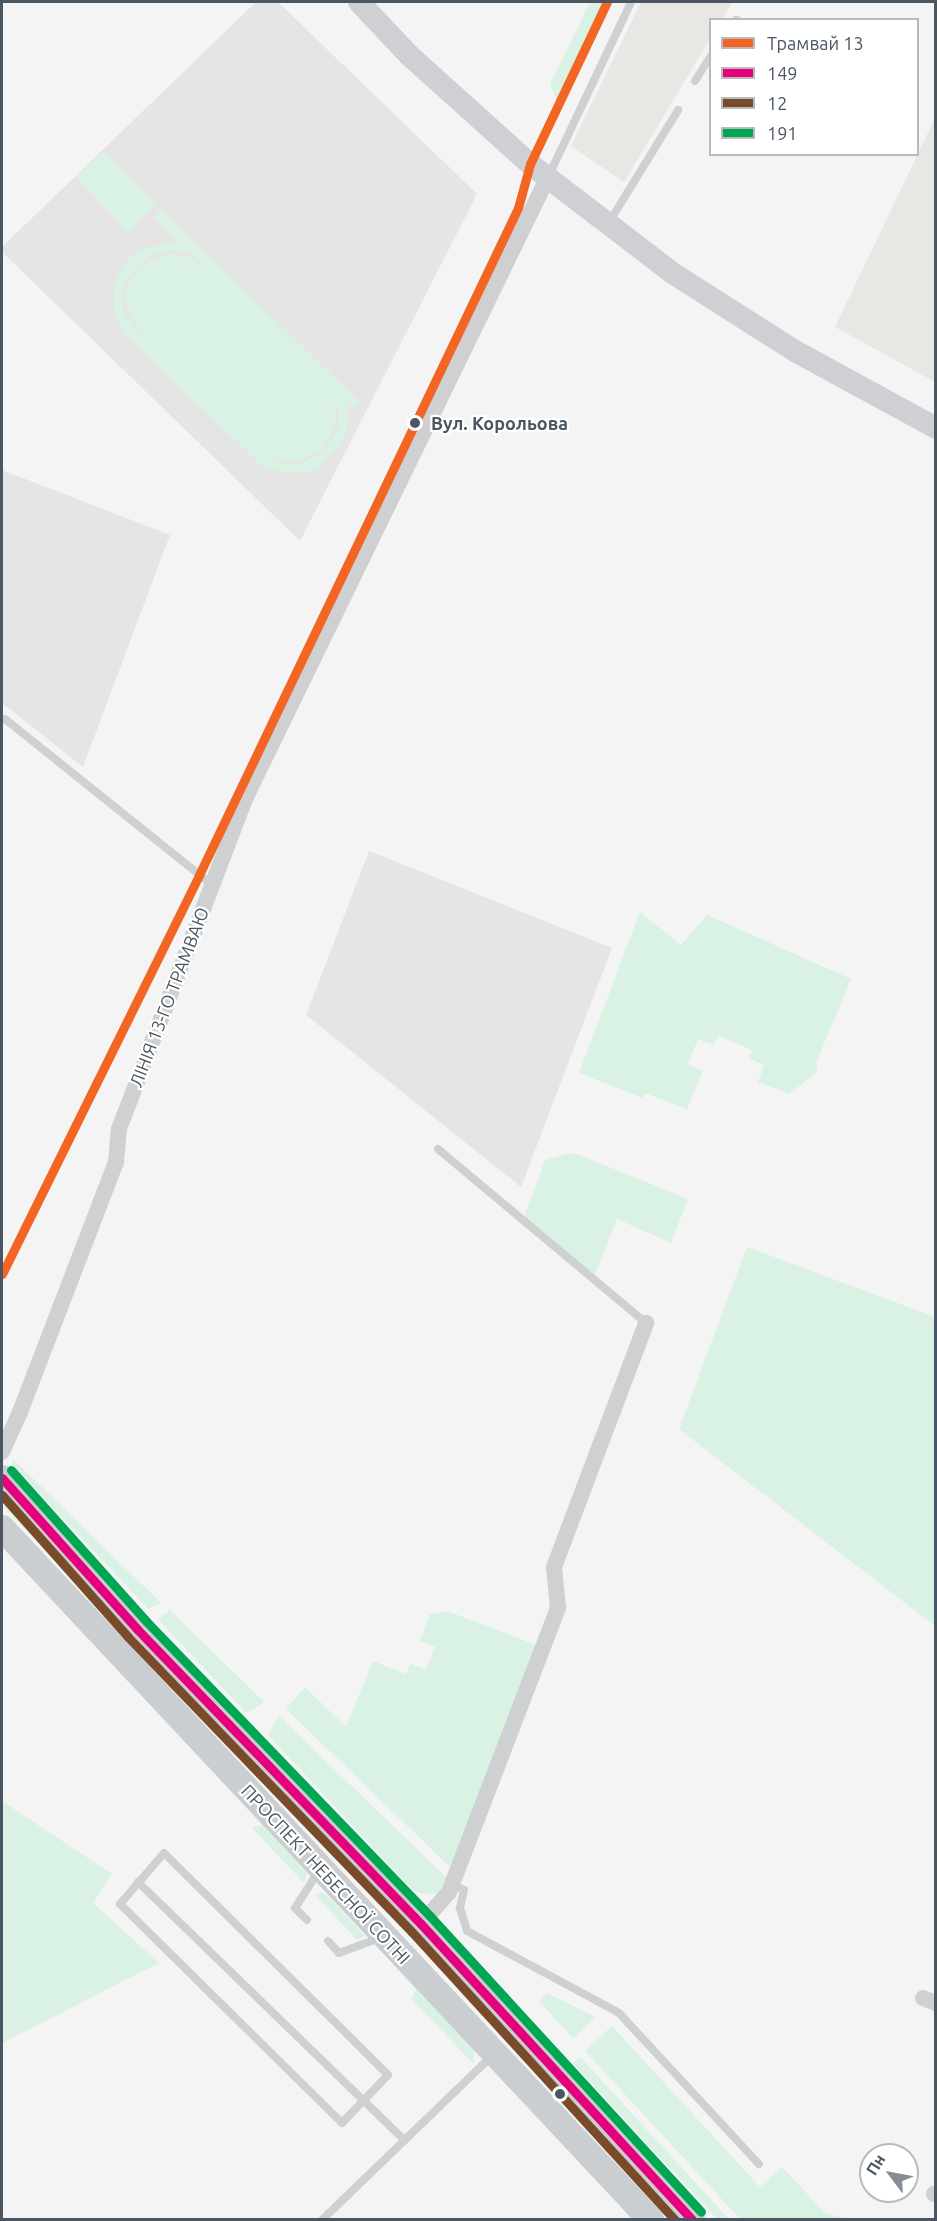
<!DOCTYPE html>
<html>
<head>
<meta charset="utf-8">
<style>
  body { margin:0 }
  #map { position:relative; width:937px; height:2221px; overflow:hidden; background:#f4f4f4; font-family:Ubuntu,sans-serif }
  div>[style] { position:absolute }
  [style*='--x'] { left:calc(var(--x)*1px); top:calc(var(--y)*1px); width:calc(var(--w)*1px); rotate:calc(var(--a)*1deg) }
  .commercial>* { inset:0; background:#e8e7e3 }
  .education>* { inset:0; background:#e6e5e6 }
  .green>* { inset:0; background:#d9f2e3 }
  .lane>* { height:8px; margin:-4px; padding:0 4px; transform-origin:4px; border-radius:4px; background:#ced0d2 }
  .street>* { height:16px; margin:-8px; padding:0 8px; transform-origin:8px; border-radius:8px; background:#ced0d2 }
  .secondary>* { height:22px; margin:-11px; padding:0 11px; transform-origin:11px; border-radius:11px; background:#ced0d4 }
  .primary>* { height:26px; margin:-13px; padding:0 13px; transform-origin:13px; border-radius:13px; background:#caced1 }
  .bus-1>* { height:9px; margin:-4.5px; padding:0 4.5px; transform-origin:4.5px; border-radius:4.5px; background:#e5007d }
  .bus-2>* { height:9px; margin:-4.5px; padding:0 4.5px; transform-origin:4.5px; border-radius:4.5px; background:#7a4b2a }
  .bus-3>* { height:9px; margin:-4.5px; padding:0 4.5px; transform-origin:4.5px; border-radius:4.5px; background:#00a651 }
  .tram-1>* { height:9px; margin:-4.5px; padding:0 4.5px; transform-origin:4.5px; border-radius:4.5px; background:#f26522 }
  .dots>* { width:16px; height:16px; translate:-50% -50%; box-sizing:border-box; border:3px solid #fff; border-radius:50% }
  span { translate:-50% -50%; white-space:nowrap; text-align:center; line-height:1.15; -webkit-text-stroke:4.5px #fff; paint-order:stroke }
  .stop-label { font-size:18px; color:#4a5661; font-weight:700 }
  .left { translate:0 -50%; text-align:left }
  .street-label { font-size:18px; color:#4a5661 }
  .frame { position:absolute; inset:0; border:3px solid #4a5661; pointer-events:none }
  .legend { position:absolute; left:709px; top:18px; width:210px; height:138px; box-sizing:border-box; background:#fff; border:2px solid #b7bbc0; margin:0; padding:8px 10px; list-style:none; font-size:18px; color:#4a5661 }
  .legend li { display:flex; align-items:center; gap:12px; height:30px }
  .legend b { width:30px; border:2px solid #b7bbc0 }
  .north { position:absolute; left:859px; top:2143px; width:60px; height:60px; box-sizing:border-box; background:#fff; border:2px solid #b7bbc0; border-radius:50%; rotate:302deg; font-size:16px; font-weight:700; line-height:24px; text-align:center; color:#4a5661 }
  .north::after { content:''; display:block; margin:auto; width:21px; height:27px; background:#868d94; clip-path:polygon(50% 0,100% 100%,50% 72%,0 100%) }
</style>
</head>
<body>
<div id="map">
  <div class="commercial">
    <div style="clip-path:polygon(641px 2px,733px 2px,722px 19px,710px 20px,710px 39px,624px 182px,571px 146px)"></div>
    <div style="clip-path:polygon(935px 118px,935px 382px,835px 327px)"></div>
  </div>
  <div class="education">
    <div style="clip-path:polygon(256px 2px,278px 2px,477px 194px,300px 541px,2px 252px,2px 247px)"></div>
    <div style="clip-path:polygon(2px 470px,170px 535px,83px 767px,2px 703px)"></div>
    <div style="clip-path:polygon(369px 851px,612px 948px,521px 1187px,306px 1015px)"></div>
  </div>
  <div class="green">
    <div style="clip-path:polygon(590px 2px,612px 2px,560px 110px,550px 84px)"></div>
    <div style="clip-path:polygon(104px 151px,156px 205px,128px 232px,76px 177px)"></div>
    <div style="clip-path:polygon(evenodd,161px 210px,359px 401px,352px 408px,347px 404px,347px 428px,340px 445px,316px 469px,297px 474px,263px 467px,124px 333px,115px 312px,113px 293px,119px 275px,129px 258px,145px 248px,179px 242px,154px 217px,161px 210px,176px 250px,192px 254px,207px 269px,189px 257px,169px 254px,139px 267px,127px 286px,125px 303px,143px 337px,123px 311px,122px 293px,127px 278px,149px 256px,176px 250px,161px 210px,335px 392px,339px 426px,324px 453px,296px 466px,270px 460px,299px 461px,322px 450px,335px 426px,335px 392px)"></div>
    <div style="clip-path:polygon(640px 912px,681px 945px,707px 915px,851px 979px,816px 1063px,818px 1071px,789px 1094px,758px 1082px,764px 1065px,749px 1058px,752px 1050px,718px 1036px,714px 1045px,698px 1039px,688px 1064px,703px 1071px,687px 1109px,645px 1093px,643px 1098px,579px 1073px)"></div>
    <div style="clip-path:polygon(567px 1154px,577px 1154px,688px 1199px,671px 1243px,617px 1219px,593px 1279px,523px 1220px,545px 1160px)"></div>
    <div style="clip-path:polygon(747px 1247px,935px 1317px,935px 1626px,679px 1429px)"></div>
    <div style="clip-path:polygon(13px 1459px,161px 1603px,148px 1609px,12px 1464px)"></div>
    <div style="clip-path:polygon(2px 1498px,391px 1912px,534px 2068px,2px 1505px)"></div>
    <div style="clip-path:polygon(170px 1610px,264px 1702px,246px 1713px,158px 1619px)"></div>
    <div style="clip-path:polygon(447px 1611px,536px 1645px,451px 1868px,286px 1709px,305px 1687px,346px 1727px,373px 1661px,406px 1674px,410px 1664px,426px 1669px,435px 1647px,420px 1641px,430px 1614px)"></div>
    <div style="clip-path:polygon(279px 1716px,447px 1878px,438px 1893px,423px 1894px,413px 1890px,268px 1735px)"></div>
    <div style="clip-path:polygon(2px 1801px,112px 1874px,93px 1903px,159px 1963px,2px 2043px)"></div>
    <div style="clip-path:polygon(263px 1826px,307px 1873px,304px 1883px,251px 1827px)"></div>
    <div style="clip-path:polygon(321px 1892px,326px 1894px,365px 1936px,357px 1940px,315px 1895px)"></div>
    <div style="clip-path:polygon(416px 1989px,473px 2049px,474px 2064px,411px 1999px)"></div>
    <div style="clip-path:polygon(547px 1993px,596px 2017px,573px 2038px,539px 2001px)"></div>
    <div style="clip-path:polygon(612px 2026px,760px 2187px,782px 2167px,825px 2213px,847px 2219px,740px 2219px,585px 2051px)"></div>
    <div style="clip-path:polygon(580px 2057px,729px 2219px,717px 2219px,573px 2063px)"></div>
  </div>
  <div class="lane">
    <div style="--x:736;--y:20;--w:1;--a:0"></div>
    <div style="--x:695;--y:81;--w:28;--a:-58"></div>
    <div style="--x:549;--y:175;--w:191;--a:-64.6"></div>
    <div style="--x:608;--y:224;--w:134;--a:-58.4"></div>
    <div style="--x:5;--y:719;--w:265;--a:38.7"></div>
    <div style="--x:438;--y:1149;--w:271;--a:39.9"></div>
    <div style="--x:164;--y:1853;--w:315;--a:44.7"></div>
    <div style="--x:388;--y:2075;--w:66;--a:133.8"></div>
    <div style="--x:342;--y:2123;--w:312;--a:-135.4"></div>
    <div style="--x:120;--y:1904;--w:67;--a:-49.2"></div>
    <div style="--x:138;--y:1882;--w:371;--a:44.1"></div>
    <div style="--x:452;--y:1884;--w:13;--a:27"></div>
    <div style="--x:464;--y:1890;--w:18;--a:103"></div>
    <div style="--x:460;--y:1908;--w:24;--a:73"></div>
    <div style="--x:467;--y:1931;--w:173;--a:28.3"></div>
    <div style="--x:619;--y:2013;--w:206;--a:47.2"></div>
    <div style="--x:307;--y:1920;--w:17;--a:-135"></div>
    <div style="--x:295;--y:1908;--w:46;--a:-57.3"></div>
    <div style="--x:328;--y:1941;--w:16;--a:47"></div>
    <div style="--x:339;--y:1953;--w:46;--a:-20.4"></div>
    <div style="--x:322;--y:2220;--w:238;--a:-44"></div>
  </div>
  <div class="street">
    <div style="--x:2;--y:1452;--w:44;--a:-65.8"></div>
    <div style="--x:20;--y:1412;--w:268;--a:-69"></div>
    <div style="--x:116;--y:1162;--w:33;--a:-85"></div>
    <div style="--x:119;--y:1129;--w:351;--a:-69.1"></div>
    <div style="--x:244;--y:801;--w:692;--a:-64.03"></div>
    <div style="--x:421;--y:1924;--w:43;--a:-48.8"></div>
    <div style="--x:449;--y:1892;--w:304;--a:-69"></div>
    <div style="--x:558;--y:1608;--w:41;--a:-95.6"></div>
    <div style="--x:554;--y:1567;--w:261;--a:-69.3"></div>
    <div style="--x:923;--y:1998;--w:14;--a:21"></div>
    <div style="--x:934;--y:2194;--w:2;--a:0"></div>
  </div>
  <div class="secondary">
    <div style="--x:359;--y:2;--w:73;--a:46.7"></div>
    <div style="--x:409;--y:55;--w:163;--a:42"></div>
    <div style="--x:530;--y:164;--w:181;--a:37.4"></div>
    <div style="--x:674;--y:274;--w:143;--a:32.5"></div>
    <div style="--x:795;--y:351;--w:161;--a:28.6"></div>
  </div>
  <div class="primary">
    <div style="--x:2;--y:1478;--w:203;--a:48.2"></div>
    <div style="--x:137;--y:1629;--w:409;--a:46.1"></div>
    <div style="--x:421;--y:1924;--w:401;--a:47.5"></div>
    <div style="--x:2;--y:1528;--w:949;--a:46.84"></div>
  </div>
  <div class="bus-1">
    <div style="--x:2;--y:1478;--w:203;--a:48.2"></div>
    <div style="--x:137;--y:1629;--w:409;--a:46.1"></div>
    <div style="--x:421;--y:1924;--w:401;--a:47.5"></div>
  </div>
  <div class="bus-2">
    <div style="--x:2;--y:1495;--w:190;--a:48.4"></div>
    <div style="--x:128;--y:1637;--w:409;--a:46.1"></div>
    <div style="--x:412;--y:1932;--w:390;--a:47.6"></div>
  </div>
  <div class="bus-3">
    <div style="--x:11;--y:1470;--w:203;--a:48.2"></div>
    <div style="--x:146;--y:1621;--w:409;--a:46.1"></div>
    <div style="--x:430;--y:1916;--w:401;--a:47.5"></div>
  </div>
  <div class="tram-1">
    <div style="--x:2;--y:1274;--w:445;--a:-63.7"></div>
    <div style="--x:199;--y:875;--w:739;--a:-64.44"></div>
    <div style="--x:518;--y:208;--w:46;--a:-74.7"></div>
    <div style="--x:530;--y:164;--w:179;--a:-64.6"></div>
  </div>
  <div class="dots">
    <div style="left:415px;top:423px;background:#4a5661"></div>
    <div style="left:560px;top:2094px;background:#4a5661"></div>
  </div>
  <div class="stop-label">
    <span class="left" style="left:431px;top:423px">Вул. Корольова</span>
  </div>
  <div class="street-label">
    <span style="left:169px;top:997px;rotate:-69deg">ЛІНІЯ 13-ГО ТРАМВАЮ</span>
    <span style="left:326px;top:1874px;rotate:47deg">ПРОСПЕКТ НЕБЕСНОЇ СОТНІ</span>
  </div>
  <div class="frame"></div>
  <ul class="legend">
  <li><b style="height:8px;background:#f26522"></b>Трамвай 13</li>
  <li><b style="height:8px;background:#e5007d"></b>149</li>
  <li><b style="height:8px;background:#7a4b2a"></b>12</li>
  <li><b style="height:8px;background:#00a651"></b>191</li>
  </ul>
  <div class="north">Пн</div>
</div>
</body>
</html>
